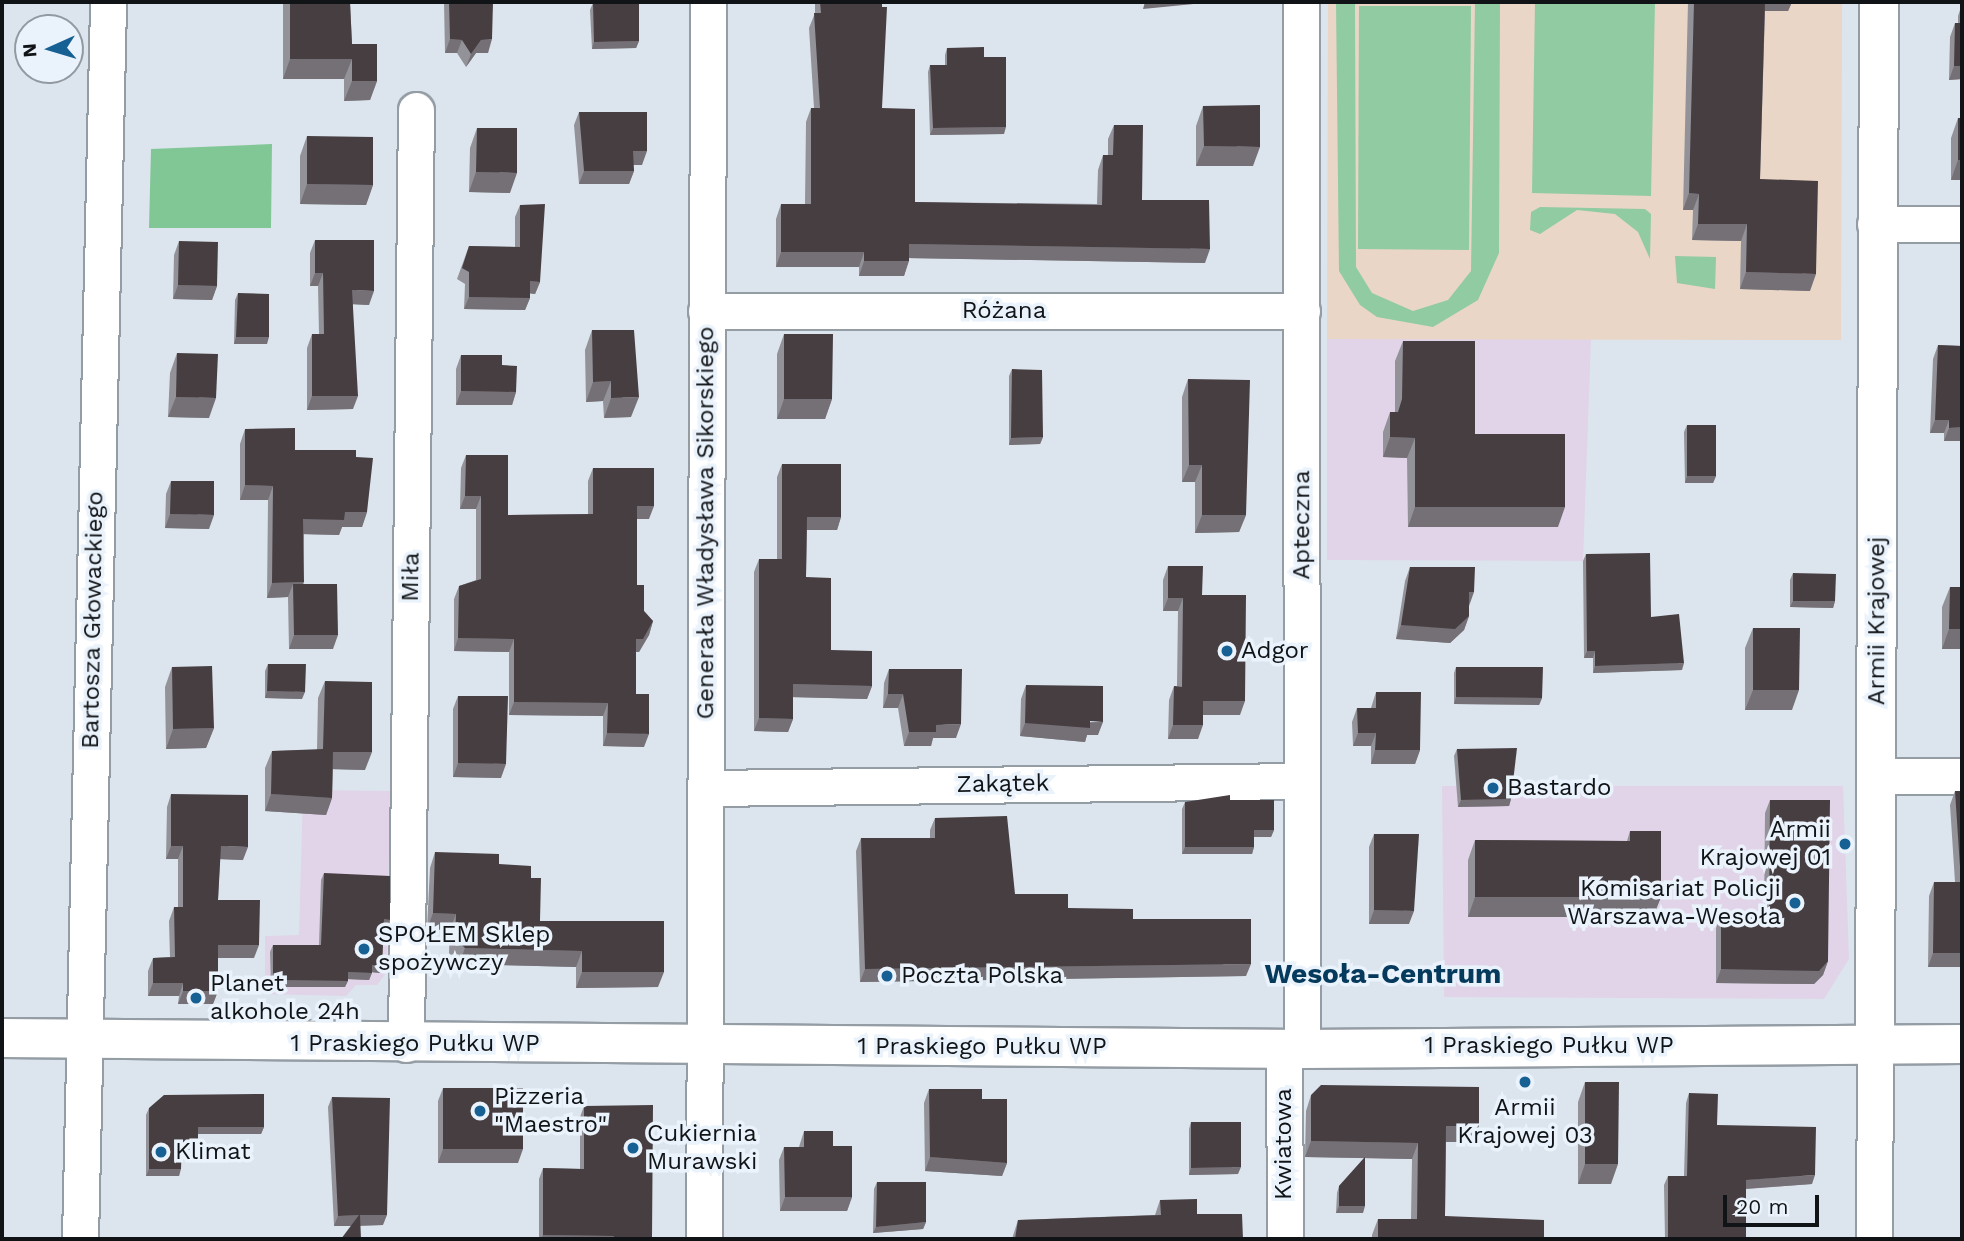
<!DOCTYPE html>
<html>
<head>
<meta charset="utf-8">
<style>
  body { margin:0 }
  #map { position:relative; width:1964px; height:1241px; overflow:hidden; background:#dce5ee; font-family:"Work Sans",sans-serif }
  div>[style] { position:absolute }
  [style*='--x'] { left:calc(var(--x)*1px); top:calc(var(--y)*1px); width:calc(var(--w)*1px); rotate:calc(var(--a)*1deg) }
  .commercial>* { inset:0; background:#e1d4e8 }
  .education>* { inset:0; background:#e9d6c6 }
  .green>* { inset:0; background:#91cba1 }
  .forest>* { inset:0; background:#81c795 }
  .roads { filter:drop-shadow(2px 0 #949ca4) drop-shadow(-2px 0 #949ca4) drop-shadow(0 2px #949ca4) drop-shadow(0 -2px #949ca4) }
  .minor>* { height:35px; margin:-17.5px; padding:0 17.5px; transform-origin:17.5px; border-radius:17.5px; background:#fff }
  .tertiary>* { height:38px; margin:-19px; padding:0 19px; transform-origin:19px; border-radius:19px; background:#fff }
  .wall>* { inset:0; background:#929298 }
  .shaded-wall>* { inset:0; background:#747076 }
  .building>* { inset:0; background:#473e42 }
  .dots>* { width:19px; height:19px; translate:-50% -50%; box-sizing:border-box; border:4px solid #eaf2fb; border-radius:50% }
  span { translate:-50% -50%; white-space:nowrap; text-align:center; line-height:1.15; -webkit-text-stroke:7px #eaf2fb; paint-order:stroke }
  .street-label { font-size:24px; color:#111417 }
  .poi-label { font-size:24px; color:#111417 }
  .left { translate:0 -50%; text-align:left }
  .right { translate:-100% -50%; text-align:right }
  .quarter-label { font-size:28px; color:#053a5d; font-weight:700 }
  .frame { position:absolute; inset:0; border:4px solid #111417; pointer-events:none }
  .north { position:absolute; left:14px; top:14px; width:70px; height:70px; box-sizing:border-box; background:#eaf2fb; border:2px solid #9399a0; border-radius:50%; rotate:266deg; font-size:19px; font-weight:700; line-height:28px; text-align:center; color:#111417 }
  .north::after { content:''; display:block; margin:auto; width:24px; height:32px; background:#176094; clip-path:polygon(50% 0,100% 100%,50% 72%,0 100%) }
  .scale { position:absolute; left:1723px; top:1195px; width:96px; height:32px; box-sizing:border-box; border:4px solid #111417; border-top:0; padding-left:9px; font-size:21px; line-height:24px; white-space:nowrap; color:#111417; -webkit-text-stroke:5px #eaf2fb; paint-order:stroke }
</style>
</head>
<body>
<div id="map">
  <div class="commercial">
    <div style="clip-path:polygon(1327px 339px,1591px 339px,1583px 561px,1327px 560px)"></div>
    <div style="clip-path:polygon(1442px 786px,1843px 786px,1849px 959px,1824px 999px,1444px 997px)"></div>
    <div style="clip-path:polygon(303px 790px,390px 791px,387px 972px,377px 985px,356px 985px,346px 996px,265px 994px,265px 936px,299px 935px)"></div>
  </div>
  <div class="education">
    <div style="clip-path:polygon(1328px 2px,1842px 2px,1841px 340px,1327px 339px)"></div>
  </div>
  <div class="green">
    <div style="clip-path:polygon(1336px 2px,1355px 2px,1356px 267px,1372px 293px,1413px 311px,1448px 300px,1471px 271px,1475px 2px,1500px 2px,1499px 253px,1478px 300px,1433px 327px,1377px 317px,1360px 305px,1339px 271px)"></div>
    <div style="clip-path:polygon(1535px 2px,1655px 2px,1651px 196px,1532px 193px)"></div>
    <div style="clip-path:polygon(1359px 6px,1471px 6px,1469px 250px,1358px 249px)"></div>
    <div style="clip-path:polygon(1540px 207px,1645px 209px,1651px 214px,1650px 259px,1638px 232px,1615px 214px,1577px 210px,1540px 234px,1530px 230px,1531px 212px)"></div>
    <div style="clip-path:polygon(1675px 256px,1716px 257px,1715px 289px,1677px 283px)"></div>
  </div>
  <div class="forest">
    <div style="clip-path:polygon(272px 144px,271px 228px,149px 228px,151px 149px)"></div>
  </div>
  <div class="roads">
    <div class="minor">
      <div style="--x:1301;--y:2;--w:1047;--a:89.95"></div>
      <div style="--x:1875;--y:224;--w:87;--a:0"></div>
      <div style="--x:706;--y:311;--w:596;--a:0"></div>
      <div style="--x:1878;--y:776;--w:84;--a:0"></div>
      <div style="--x:705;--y:788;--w:596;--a:-0.67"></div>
      <div style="--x:406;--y:1044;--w:934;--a:-89.39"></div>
      <div style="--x:1284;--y:1048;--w:191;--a:89.7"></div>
      <div style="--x:80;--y:1239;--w:1237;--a:-88.7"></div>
      <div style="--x:704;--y:1239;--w:1237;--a:-89.81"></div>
      <div style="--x:1874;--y:1239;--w:195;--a:-89.7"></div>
    </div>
    <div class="tertiary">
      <div style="--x:2;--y:1038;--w:1300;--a:0.48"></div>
      <div style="--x:1302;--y:1049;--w:660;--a:-0.43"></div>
      <div style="--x:1875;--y:1044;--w:1042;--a:-89.78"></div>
    </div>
  </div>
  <div class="wall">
    <div style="clip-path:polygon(283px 2px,350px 2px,352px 44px,377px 81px,370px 100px,344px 101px,344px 79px,283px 79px)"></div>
    <div style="clip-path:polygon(444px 2px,493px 2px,488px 53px,476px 53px,466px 67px,457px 53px,445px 53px)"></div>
    <div style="clip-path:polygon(815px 2px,882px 2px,882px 108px,915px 202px,1097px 204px,1098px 170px,1103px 155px,1108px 155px,1108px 139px,1114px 125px,1142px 200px,1205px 263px,909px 258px,904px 276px,859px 276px,859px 267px,776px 267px,776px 219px,781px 204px,805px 204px,806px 122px,811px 108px,814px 108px,809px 28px,815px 13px)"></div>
    <div style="clip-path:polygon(1688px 2px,1792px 2px,1788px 11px,1765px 11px,1760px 179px,1810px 291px,1740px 289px,1741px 241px,1692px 240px,1693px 210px,1683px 210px)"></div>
    <div style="clip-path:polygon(593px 3px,639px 41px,636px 48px,592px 49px,590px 10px)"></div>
    <div style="clip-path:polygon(1962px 4px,1962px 79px,1949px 80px,1950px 37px,1955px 23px,1958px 23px,1958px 16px)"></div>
    <div style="clip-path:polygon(947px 48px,984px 57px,1004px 134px,930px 135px,928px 72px,930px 65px,945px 65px,945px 55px)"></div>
    <div style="clip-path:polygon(1203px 106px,1253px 166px,1196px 166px,1196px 126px)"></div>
    <div style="clip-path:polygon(579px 112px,642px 165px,633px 165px,634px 171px,629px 184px,579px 184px,574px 125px)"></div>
    <div style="clip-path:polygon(1958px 118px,1962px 118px,1962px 180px,1951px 180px,1951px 138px)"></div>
    <div style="clip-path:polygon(477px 128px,510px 193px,469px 192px,470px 148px)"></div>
    <div style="clip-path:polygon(307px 136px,373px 185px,366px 205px,300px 204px,300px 156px)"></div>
    <div style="clip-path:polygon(520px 205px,540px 282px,535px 294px,530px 293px,530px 298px,525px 310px,464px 309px,465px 284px,457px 279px,469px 246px,515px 247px,515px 217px)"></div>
    <div style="clip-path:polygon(315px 240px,369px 305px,353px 304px,353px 409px,307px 410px,307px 348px,312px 334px,319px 334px,318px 286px,310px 286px,310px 253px)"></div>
    <div style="clip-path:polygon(179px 241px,217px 286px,212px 300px,173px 299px,174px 255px)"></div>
    <div style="clip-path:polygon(238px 293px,267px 344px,234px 344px,235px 300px)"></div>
    <div style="clip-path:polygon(592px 330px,631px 417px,604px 418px,603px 401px,586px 402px,585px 350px)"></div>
    <div style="clip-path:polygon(784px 334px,832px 399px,825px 419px,777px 419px,777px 354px)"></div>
    <div style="clip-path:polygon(1403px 341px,1475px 434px,1558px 527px,1408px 527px,1407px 458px,1383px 457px,1383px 432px,1390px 412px,1395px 412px,1395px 361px)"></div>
    <div style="clip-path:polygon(1938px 345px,1962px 346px,1962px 441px,1944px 441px,1944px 433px,1930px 433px,1933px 359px)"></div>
    <div style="clip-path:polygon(177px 353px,209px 418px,168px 417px,170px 373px)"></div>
    <div style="clip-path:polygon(461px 355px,502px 365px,516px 392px,512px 405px,456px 405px,456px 369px)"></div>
    <div style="clip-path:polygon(1012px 369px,1043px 437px,1040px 444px,1009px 445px,1009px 376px)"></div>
    <div style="clip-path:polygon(1188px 379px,1246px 515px,1239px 532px,1195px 533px,1195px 482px,1182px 482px,1182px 397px)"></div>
    <div style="clip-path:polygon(1687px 425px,1716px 476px,1713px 483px,1685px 483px,1684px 432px)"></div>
    <div style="clip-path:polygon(245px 429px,295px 450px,356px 457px,367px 512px,362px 527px,342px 527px,339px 535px,304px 534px,303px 584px,333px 649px,289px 649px,288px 597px,267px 598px,268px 500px,240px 500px,240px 444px)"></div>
    <div style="clip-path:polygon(466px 455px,508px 515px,588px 514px,588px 481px,593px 468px,649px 519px,637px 519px,637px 585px,644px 611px,653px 621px,649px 635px,639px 652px,636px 652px,636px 694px,644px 747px,603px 746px,603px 716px,509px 715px,509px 652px,454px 651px,454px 599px,459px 586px,476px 580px,476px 509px,460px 509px,461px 468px)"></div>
    <div style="clip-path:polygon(782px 464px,841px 517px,837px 530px,807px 530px,806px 577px,831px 650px,872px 686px,867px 699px,793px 697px,793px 719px,788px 732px,754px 731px,754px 572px,759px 559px,777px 559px,777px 477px)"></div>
    <div style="clip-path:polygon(171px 481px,209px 529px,165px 528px,166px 494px)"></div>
    <div style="clip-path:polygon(1586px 554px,1651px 617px,1682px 670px,1593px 673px,1593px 658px,1584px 658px,1583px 561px)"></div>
    <div style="clip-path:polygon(1168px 566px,1202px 595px,1240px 715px,1203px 715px,1198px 739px,1168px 739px,1169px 700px,1174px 686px,1177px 686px,1178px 611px,1163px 611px,1163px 580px)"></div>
    <div style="clip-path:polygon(1410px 567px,1469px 616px,1464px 630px,1450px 643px,1396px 639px,1405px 581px)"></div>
    <div style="clip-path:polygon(1793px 573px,1835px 601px,1833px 608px,1790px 607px,1790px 580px)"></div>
    <div style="clip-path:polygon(1950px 587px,1962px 649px,1942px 649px,1942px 607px)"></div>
    <div style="clip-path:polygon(1753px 628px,1792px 710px,1745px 710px,1745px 648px)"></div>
    <div style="clip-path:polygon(268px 664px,302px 699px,265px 698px,265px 671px)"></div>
    <div style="clip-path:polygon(172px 667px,214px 728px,206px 748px,166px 749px,165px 687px)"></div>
    <div style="clip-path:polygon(1456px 667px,1542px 698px,1539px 705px,1454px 704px,1454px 673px)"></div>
    <div style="clip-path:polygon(889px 669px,956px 738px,933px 738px,931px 746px,904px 746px,898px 708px,883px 708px,884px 683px)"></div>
    <div style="clip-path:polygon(325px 681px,365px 770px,333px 769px,332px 798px,326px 815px,265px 811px,265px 768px,272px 751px,317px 750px,318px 698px)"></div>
    <div style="clip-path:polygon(1026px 685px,1098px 735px,1087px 735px,1085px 742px,1020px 736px,1021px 699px)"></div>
    <div style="clip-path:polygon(1376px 692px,1420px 750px,1415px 764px,1371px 764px,1371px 746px,1353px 746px,1352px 722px,1357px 708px,1371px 708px)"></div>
    <div style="clip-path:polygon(458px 696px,501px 778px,453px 777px,453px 709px)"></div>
    <div style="clip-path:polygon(1457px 749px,1511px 799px,1509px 806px,1458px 807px,1454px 756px)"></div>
    <div style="clip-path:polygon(1955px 791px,1962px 791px,1962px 967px,1928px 967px,1929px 896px,1934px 882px,1955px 882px,1950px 805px)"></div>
    <div style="clip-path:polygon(171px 794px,243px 860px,220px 859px,218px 900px,254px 958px,218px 958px,218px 991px,213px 1004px,178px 1004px,179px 996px,148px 996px,148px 971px,153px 958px,170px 957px,169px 921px,174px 907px,178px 907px,178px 859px,166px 859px,167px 807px)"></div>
    <div style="clip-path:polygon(1230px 800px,1274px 830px,1271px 837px,1254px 837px,1254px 847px,1252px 854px,1182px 854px,1182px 809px,1185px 802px)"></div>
    <div style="clip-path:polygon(1770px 800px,1828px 961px,1823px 975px,1814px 984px,1716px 983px,1716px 928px,1721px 914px,1764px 915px,1765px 813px)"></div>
    <div style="clip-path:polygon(935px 818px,1015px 894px,1068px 908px,1133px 919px,1246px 976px,860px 982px,856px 851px,861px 838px,930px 838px,930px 830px)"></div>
    <div style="clip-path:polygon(1630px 831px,1661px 897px,1653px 917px,1468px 917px,1468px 860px,1475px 840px,1627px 841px)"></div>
    <div style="clip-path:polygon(1374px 834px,1409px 924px,1369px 924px,1369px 847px)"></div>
    <div style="clip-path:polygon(435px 852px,499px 864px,531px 878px,540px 921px,658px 987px,576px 988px,576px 967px,459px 964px,449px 953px,450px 930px,427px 929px,430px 868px)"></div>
    <div style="clip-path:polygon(324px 873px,390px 920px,387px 927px,384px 926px,382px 966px,380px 973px,372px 972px,369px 980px,348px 979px,345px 987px,271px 987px,270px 952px,273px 945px,319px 945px,321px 880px)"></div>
    <div style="clip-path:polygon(1585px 1082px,1611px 1184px,1578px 1184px,1578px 1102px)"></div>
    <div style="clip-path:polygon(443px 1088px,518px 1163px,438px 1163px,438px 1101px)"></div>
    <div style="clip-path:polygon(929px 1089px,982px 1099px,1007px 1163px,1002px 1176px,925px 1171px,924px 1103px)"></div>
    <div style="clip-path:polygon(1689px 1093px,1717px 1125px,1812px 1184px,1746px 1189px,1746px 1239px,1665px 1239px,1664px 1185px,1668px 1176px,1684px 1176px,1686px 1103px)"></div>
    <div style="clip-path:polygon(1311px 1095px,1473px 1142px,1446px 1142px,1445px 1216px,1544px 1239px,1372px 1239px,1372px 1235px,1378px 1219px,1411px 1219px,1412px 1159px,1365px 1158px,1363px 1213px,1336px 1213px,1337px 1193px,1339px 1186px,1364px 1158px,1305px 1157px,1306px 1111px)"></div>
    <div style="clip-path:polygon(332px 1097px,383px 1225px,334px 1226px,328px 1107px)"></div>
    <div style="clip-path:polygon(584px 1106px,652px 1239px,539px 1239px,539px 1179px,543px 1168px,580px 1169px,580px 1117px)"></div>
    <div style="clip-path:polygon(149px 1108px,264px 1127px,261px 1134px,198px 1134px,195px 1150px,182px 1150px,179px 1176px,146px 1176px,146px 1115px)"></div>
    <div style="clip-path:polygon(1191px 1122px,1238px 1174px,1189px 1175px,1189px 1129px)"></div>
    <div style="clip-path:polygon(804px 1131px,833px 1146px,852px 1197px,847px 1211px,780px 1211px,779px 1160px,784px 1147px,799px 1147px)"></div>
    <div style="clip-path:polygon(877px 1182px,926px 1222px,923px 1229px,873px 1233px,874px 1189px)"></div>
    <div style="clip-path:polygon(1160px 1200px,1197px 1214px,1243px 1239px,1012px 1239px,1018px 1220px,1155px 1215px)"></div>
  </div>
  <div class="shaded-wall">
    <div style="clip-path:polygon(1035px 2px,1079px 2px,1034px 3px)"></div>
    <div style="clip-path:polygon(1145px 2px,1214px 2px,1143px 9px)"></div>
    <div style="clip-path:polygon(1763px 2px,1792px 2px,1788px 11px,1759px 11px)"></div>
    <div style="clip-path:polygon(450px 39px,462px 40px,457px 53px,445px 53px)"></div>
    <div style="clip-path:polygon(492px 39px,488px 53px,476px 53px,466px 67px,471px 54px,481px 40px)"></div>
    <div style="clip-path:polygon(639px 41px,636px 48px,592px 49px,594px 42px)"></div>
    <div style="clip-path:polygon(290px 59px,352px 59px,344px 79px,283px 79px)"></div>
    <div style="clip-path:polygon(1954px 66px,1962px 66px,1962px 79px,1949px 80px)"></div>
    <div style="clip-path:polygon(352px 81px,377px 81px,370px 100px,344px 101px)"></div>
    <div style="clip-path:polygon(1006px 127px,1004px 134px,930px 135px,933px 128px)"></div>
    <div style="clip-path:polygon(1204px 146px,1260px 147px,1253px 166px,1196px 166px)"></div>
    <div style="clip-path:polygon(633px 151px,647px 151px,642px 165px,628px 165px)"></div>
    <div style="clip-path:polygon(1958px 160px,1962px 160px,1962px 180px,1951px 180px)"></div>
    <div style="clip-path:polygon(584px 171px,634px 171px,629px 184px,579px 184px)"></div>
    <div style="clip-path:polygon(476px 172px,517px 173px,510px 193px,469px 192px)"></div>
    <div style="clip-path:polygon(307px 184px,373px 185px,366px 205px,300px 204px)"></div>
    <div style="clip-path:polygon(1689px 193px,1699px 194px,1693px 210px,1683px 210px)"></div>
    <div style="clip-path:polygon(1698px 224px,1747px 224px,1741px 241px,1692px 240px)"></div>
    <div style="clip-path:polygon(909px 244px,1210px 249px,1205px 263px,904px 258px)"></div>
    <div style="clip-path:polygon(781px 252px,864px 252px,859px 267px,776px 267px)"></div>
    <div style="clip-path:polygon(864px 261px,909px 261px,904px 276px,859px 276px)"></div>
    <div style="clip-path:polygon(1746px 272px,1816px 274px,1810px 291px,1740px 289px)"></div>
    <div style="clip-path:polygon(315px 273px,323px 273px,318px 286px,310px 286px)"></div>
    <div style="clip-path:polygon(530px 281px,540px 282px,535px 294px,526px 293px)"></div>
    <div style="clip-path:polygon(178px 285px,217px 286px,212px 300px,173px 299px)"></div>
    <div style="clip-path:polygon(352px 290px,374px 291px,369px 305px,347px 304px)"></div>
    <div style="clip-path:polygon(469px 297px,530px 298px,525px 310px,464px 309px)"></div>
    <div style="clip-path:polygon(236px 337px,269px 337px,267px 344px,234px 344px)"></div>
    <div style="clip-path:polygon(611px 381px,603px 401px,586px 402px,593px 382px)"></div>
    <div style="clip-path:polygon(461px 391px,516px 392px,512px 405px,456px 405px)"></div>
    <div style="clip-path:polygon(312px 396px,358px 396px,353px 409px,307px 410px)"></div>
    <div style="clip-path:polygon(176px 397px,216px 398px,209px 418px,168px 417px)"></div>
    <div style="clip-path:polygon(639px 397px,631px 417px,604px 418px,611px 398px)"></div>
    <div style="clip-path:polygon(784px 399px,832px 399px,825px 419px,777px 419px)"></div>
    <div style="clip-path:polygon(1935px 420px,1949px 420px,1944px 433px,1930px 433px)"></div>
    <div style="clip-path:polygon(1962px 427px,1962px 441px,1944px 441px,1949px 428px)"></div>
    <div style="clip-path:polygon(1043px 437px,1040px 444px,1009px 445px,1011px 438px)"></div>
    <div style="clip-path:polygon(1390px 437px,1415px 438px,1407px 458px,1383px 457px)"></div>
    <div style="clip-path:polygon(1189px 465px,1202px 465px,1195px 482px,1182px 482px)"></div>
    <div style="clip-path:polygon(1687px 476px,1716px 476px,1713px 483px,1685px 483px)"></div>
    <div style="clip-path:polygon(245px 485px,273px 486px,268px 500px,240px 500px)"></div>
    <div style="clip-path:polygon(465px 496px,481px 496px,476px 509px,460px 509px)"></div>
    <div style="clip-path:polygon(637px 506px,654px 506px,649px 519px,633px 519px)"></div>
    <div style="clip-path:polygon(1415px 507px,1565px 507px,1558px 527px,1408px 527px)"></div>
    <div style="clip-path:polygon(345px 512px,367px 512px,362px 527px,342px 527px,339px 535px,298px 534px,303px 519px)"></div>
    <div style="clip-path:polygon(170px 514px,214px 515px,209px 529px,165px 528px)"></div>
    <div style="clip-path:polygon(1202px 515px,1246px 515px,1239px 532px,1195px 533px)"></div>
    <div style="clip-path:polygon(807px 517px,841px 517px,837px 530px,802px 530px)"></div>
    <div style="clip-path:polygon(304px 582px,299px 596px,293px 584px,288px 597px,267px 598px,272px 583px)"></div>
    <div style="clip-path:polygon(1469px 592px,1474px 592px,1469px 606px)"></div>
    <div style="clip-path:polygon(1168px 598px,1183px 598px,1178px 611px,1163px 611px)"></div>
    <div style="clip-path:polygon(1793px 601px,1835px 601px,1833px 608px,1790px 607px)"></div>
    <div style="clip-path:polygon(1469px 616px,1464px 630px,1450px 643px,1396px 639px,1401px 625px)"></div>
    <div style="clip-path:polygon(653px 621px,649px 635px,639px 652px,631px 652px,636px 639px)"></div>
    <div style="clip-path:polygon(1949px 629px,1962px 629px,1962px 649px,1942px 649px)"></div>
    <div style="clip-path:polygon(294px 635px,338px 635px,333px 649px,289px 649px)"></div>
    <div style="clip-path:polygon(458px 638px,514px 639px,509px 652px,454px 651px)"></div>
    <div style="clip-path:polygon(1587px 651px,1595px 651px,1593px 658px,1584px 658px)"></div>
    <div style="clip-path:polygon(1684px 663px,1682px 670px,1593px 673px,1595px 666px)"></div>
    <div style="clip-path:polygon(793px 684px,872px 686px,867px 699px,788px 697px)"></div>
    <div style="clip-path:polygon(1753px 690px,1799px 690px,1792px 710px,1745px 710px)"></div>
    <div style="clip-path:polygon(267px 691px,305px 692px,302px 699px,265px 698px)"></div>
    <div style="clip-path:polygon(888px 694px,903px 694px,898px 708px,883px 708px)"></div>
    <div style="clip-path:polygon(1456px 697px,1542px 698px,1539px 705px,1454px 704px)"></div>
    <div style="clip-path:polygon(1203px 701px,1245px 701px,1240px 715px,1198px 715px)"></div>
    <div style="clip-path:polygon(514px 702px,608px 703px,603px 716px,509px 715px)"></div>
    <div style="clip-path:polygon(759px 718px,793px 719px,788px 732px,754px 731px)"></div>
    <div style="clip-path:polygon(1103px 722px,1098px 735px,1087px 735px,1085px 742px,1020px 736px,1025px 723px)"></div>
    <div style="clip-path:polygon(961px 724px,956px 738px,933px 738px,931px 746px,904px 746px,909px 732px,936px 725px)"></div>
    <div style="clip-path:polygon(1173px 725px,1203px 725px,1198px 739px,1168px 739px)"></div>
    <div style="clip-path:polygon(214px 728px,206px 748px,166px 749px,173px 729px)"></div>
    <div style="clip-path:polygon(607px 733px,649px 734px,644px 747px,603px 746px)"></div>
    <div style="clip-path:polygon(1358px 733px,1376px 733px,1371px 746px,1353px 746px)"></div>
    <div style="clip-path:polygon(1375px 750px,1420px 750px,1415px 764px,1371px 764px)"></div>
    <div style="clip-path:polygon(333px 752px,372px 752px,365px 770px,327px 769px)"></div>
    <div style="clip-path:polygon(458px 763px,506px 764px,501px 778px,453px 777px)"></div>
    <div style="clip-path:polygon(271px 794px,332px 798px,326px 815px,265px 811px)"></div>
    <div style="clip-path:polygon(1511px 799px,1509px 806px,1458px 807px,1461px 800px)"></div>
    <div style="clip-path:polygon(1254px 830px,1274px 830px,1271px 837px,1252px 837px)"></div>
    <div style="clip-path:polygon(171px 846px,183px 846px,178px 859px,166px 859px)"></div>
    <div style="clip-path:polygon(221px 846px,248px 847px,243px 860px,216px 859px)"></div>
    <div style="clip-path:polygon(1185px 847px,1254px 847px,1252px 854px,1182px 854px)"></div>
    <div style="clip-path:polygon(1475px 897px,1661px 897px,1653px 917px,1468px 917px)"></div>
    <div style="clip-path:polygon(1374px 910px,1414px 911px,1409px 924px,1369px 924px)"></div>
    <div style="clip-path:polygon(433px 913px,456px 914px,450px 930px,427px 929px)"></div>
    <div style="clip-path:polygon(384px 919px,390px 920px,387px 927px,381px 926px)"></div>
    <div style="clip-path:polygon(218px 945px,259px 945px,254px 958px,213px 958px)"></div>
    <div style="clip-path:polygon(465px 948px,582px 951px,576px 967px,459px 964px)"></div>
    <div style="clip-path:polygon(1933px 953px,1962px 953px,1962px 967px,1928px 967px)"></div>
    <div style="clip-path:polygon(1828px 961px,1823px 975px,1814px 984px,1716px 983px,1721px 969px)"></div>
    <div style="clip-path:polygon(1251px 964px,1246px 976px,860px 982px,865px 969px)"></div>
    <div style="clip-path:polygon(372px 965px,382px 966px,380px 973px,370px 972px)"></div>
    <div style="clip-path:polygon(348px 972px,372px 973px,369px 980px,346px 979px)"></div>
    <div style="clip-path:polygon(582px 972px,664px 972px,658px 987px,576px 988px)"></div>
    <div style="clip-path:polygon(273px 980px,348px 981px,345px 987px,271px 987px)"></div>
    <div style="clip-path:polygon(153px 983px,183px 983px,179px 996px,148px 996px)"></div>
    <div style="clip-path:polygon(183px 991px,218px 991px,213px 1004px,178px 1004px)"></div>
    <div style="clip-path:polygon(1446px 1126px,1479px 1126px,1473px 1142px,1440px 1142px)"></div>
    <div style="clip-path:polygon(198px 1127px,264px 1127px,261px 1134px,195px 1134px)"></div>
    <div style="clip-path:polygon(1311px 1141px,1418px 1143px,1412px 1159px,1305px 1157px)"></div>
    <div style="clip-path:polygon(182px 1143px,198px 1143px,195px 1150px,179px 1150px)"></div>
    <div style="clip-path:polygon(443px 1149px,523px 1149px,518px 1163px,438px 1163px)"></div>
    <div style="clip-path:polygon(930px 1157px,1007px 1163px,1002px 1176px,925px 1171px)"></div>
    <div style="clip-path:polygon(1585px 1164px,1618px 1164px,1611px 1184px,1578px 1184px)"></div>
    <div style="clip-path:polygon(1241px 1167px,1238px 1174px,1189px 1175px,1191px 1168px)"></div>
    <div style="clip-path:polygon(149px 1169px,181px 1169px,179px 1176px,146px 1176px)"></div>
    <div style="clip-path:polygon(1815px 1175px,1812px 1184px,1743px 1189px,1746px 1180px)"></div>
    <div style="clip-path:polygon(785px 1197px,852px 1197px,847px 1211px,780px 1211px)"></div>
    <div style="clip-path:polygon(1339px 1206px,1365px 1206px,1363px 1213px,1336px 1213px)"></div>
    <div style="clip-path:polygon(359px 1215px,356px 1226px,334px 1226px,338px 1216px)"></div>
    <div style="clip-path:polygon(360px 1215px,387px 1215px,383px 1225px,357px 1226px)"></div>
    <div style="clip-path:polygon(926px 1222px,923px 1229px,873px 1233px,876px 1227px)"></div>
    <div style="clip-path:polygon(543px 1235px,614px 1236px,612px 1239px,541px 1239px)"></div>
  </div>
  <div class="building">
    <div style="clip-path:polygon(290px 2px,350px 2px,352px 44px,377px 44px,377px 81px,352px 81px,352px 59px,290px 59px)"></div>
    <div style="clip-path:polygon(449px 2px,493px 2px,492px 39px,481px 40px,471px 54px,462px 40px,450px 39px)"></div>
    <div style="clip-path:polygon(639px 2px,639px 41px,594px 42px,593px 3px)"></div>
    <div style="clip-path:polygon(820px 2px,882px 2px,882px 7px,887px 7px,882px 108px,915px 109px,915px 202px,1102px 205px,1103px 155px,1113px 155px,1114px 125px,1143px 125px,1142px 200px,1209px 200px,1210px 249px,909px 244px,909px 261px,864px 261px,864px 252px,781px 252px,781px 204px,811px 204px,811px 108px,820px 108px,814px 13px,821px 13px)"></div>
    <div style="clip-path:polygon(1694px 2px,1765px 2px,1760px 179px,1818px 181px,1816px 274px,1746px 272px,1747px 224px,1698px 224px,1699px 194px,1689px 193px)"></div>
    <div style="clip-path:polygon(1955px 23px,1962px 23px,1962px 66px,1954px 66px)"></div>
    <div style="clip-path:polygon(984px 47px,984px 57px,1006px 57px,1006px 127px,933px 128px,930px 65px,947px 65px,947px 48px)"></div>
    <div style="clip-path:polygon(1260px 105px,1260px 147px,1204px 146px,1203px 106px)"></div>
    <div style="clip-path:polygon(579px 112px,647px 112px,647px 151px,633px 151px,634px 171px,584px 171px)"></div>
    <div style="clip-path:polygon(1958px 118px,1962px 118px,1962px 160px,1958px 160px)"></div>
    <div style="clip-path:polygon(477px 128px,517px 128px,517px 173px,476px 172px)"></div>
    <div style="clip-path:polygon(307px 136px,373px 137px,373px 185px,307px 184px)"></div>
    <div style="clip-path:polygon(545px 204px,540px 282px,530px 281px,530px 298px,469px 297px,469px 272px,462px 268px,469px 246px,520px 247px,520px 205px)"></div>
    <div style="clip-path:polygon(315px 240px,374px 240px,374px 291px,352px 290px,358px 396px,312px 396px,312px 334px,324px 334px,323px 273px,315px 273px)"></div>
    <div style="clip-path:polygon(179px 241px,218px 242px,217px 286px,178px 285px)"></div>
    <div style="clip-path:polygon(238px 293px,269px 294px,269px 337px,236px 337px)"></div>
    <div style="clip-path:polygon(592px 330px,634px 330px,639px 397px,611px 398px,611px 381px,593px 382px)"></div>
    <div style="clip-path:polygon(784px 334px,833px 334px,832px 399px,784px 399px)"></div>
    <div style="clip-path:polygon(1403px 341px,1475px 341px,1475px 434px,1565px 434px,1565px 507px,1415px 507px,1415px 438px,1390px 437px,1390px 412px,1398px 412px,1402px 399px)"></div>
    <div style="clip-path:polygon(1938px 345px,1962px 346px,1962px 427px,1949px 428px,1949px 420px,1935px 420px)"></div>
    <div style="clip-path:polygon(177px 353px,218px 354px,216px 398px,176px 397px)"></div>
    <div style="clip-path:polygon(461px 355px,502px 355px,502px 365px,517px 366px,516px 392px,461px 391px)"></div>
    <div style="clip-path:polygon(1012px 369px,1042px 370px,1043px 437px,1011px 438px)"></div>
    <div style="clip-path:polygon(1188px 379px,1250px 380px,1246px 515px,1202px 515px,1202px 465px,1189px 465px)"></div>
    <div style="clip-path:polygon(1687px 425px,1716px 425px,1716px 476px,1687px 476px)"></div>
    <div style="clip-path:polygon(295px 428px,295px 450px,356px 450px,356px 457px,373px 458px,367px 512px,345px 512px,344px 520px,303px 519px,304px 582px,272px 583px,273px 486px,245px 485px,245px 429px)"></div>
    <div style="clip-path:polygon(466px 455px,508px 455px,508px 515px,593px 514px,593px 468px,654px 468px,654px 506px,637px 506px,637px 585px,644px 585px,644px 611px,653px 621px,643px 639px,636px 639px,636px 694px,649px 694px,649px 734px,607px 733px,608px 703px,514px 702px,514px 639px,458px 638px,459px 586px,481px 579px,481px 496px,465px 496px)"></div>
    <div style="clip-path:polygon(782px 464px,841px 464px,841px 517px,807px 517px,806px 577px,831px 578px,831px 650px,872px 651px,872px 686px,793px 684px,793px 719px,759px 718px,759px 559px,782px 559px)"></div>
    <div style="clip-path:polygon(171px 481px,214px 481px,214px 515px,170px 514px)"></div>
    <div style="clip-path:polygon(1650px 553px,1651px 617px,1679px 614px,1684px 663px,1595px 666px,1595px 651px,1587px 651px,1586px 554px)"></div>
    <div style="clip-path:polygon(1168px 566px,1203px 566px,1202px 595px,1246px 595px,1245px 701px,1203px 701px,1203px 725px,1173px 725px,1174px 686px,1182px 687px,1183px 598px,1168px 598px)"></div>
    <div style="clip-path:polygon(1410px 567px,1475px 567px,1474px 592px,1469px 592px,1469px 616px,1455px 629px,1401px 625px)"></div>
    <div style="clip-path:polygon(1793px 573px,1836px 574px,1835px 601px,1793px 601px)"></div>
    <div style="clip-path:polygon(293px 584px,337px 584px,338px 635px,294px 635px)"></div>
    <div style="clip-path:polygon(1950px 587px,1962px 587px,1962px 629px,1949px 629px)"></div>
    <div style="clip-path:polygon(1753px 628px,1800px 628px,1799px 690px,1753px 690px)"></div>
    <div style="clip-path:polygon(268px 664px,306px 664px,305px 692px,267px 691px)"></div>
    <div style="clip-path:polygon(212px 666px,214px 728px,173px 729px,172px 667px)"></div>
    <div style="clip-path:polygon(1456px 667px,1543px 667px,1542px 698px,1456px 697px)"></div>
    <div style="clip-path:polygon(889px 669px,962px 669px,961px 724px,936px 725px,936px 732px,909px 732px,903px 694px,888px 694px)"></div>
    <div style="clip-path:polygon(325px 681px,372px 682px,372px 752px,333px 752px,332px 798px,271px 794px,272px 751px,323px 749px)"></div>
    <div style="clip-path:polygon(1026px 685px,1103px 686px,1103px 722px,1090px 721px,1090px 728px,1025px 723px)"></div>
    <div style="clip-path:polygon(1376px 692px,1421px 692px,1420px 750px,1375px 750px,1376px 733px,1358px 733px,1357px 708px,1376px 708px)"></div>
    <div style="clip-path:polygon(458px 696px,508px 696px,506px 764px,458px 763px)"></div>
    <div style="clip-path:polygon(1517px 748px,1511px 799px,1461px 800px,1457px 749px)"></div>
    <div style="clip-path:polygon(1955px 791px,1962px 791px,1962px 953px,1933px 953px,1934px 882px,1961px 882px)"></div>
    <div style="clip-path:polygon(171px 794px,248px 795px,248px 847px,221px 846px,218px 900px,260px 900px,259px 945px,218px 945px,218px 991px,183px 991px,183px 983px,153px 983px,153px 958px,175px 957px,174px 907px,183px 907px,183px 846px,171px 846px)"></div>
    <div style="clip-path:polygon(1230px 795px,1230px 800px,1274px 800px,1274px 830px,1254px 830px,1254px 847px,1185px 847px,1185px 802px)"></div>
    <div style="clip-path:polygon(1770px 800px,1830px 800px,1828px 961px,1819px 971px,1721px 969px,1721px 914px,1769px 915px)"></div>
    <div style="clip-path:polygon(1007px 816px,1015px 894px,1068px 894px,1068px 908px,1133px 909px,1133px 919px,1251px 919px,1251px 964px,865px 969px,861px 838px,935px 838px,935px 818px)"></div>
    <div style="clip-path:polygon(1630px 831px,1661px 831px,1661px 897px,1475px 897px,1475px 840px,1630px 841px)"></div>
    <div style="clip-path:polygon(1374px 834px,1419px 834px,1414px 911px,1374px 910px)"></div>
    <div style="clip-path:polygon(435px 852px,499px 854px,499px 864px,531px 866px,531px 878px,541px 878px,540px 921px,664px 921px,664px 972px,582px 972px,582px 951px,465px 948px,455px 938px,456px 914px,433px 913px)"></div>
    <div style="clip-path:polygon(324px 873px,390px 876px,390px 920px,384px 919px,382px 966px,372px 965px,372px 973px,348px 972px,348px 981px,273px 980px,273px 945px,321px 945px)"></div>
    <div style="clip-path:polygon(1585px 1082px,1619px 1082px,1618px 1164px,1585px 1164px)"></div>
    <div style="clip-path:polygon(1321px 1085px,1479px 1087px,1479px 1126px,1446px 1126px,1445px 1216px,1544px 1220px,1544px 1239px,1378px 1239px,1378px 1219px,1417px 1219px,1418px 1143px,1311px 1141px,1311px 1095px)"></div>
    <div style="clip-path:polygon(443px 1088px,523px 1088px,523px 1149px,443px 1149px)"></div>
    <div style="clip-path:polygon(929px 1089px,982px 1089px,982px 1099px,1007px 1099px,1007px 1163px,930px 1157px)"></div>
    <div style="clip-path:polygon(1689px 1093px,1718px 1094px,1717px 1125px,1816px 1127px,1815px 1175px,1746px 1180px,1746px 1239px,1668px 1239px,1668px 1176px,1687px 1176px)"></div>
    <div style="clip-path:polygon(264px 1094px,264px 1127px,198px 1127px,198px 1143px,182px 1143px,181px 1169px,149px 1169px,149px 1108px,164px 1095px)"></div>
    <div style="clip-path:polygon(332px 1097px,390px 1098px,387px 1215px,360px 1215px,361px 1239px,341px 1239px,359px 1215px,338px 1216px)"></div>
    <div style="clip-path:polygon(653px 1105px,652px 1239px,613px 1239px,614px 1236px,543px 1235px,543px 1168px,584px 1169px,584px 1106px)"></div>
    <div style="clip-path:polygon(1191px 1122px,1241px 1122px,1241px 1167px,1191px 1168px)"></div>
    <div style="clip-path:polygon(804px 1131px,833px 1131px,833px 1146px,852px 1146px,852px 1197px,785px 1197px,784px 1147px,804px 1147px)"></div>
    <div style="clip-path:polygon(1365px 1157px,1365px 1206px,1339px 1206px,1339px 1186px)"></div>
    <div style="clip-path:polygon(877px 1182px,926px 1182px,926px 1222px,876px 1227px)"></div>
    <div style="clip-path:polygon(1197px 1199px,1197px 1214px,1242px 1214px,1243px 1239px,1015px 1239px,1018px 1220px,1161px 1215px,1160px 1200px)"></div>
  </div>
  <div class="dots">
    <div style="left:1227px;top:651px;background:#176094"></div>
    <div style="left:1493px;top:788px;background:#176094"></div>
    <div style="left:1845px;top:844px;background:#176094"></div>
    <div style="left:1795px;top:903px;background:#176094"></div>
    <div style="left:364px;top:949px;background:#176094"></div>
    <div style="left:887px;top:976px;background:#176094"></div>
    <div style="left:196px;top:998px;background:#176094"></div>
    <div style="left:1525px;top:1082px;background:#176094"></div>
    <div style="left:480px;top:1111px;background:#176094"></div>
    <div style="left:633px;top:1148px;background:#176094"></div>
    <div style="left:161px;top:1152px;background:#176094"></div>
  </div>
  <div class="street-label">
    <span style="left:1004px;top:311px">Różana</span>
    <span style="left:706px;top:523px;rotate:-90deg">Generała Władysława Sikorskiego</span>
    <span style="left:1302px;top:525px;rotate:-90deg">Apteczna</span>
    <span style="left:411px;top:577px;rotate:-89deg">Miła</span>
    <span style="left:93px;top:620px;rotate:-89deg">Bartosza Głowackiego</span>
    <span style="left:1877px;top:621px;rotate:-90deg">Armii Krajowej</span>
    <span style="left:1003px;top:784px;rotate:-1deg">Zakątek</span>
    <span style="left:415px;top:1044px">1 Praskiego Pułku WP</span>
    <span style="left:1549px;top:1046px">1 Praskiego Pułku WP</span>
    <span style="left:982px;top:1047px">1 Praskiego Pułku WP</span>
    <span style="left:1284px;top:1144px;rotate:-90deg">Kwiatowa</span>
  </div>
  <div class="poi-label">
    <span class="left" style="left:1241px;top:651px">Adgor</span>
    <span class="left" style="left:1507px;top:788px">Bastardo</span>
    <span class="right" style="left:1831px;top:844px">Armii<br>Krajowej 01</span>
    <span class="right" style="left:1781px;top:903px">Komisariat Policji<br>Warszawa-Wesoła</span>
    <span class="left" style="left:378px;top:949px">SPOŁEM Sklep<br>spożywczy</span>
    <span class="left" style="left:901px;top:976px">Poczta Polska</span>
    <span class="left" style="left:210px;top:998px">Planet<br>alkohole 24h</span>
    <span class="left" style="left:494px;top:1111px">Pizzeria<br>"Maestro"</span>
    <span style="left:1525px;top:1122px">Armii<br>Krajowej 03</span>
    <span class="left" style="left:647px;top:1148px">Cukiernia<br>Murawski</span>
    <span class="left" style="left:175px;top:1152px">Klimat</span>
  </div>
  <div class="quarter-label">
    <span style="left:1383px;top:974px">Wesoła-Centrum</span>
  </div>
  <div class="frame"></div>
  <div class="north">N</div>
  <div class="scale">20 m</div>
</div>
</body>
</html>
